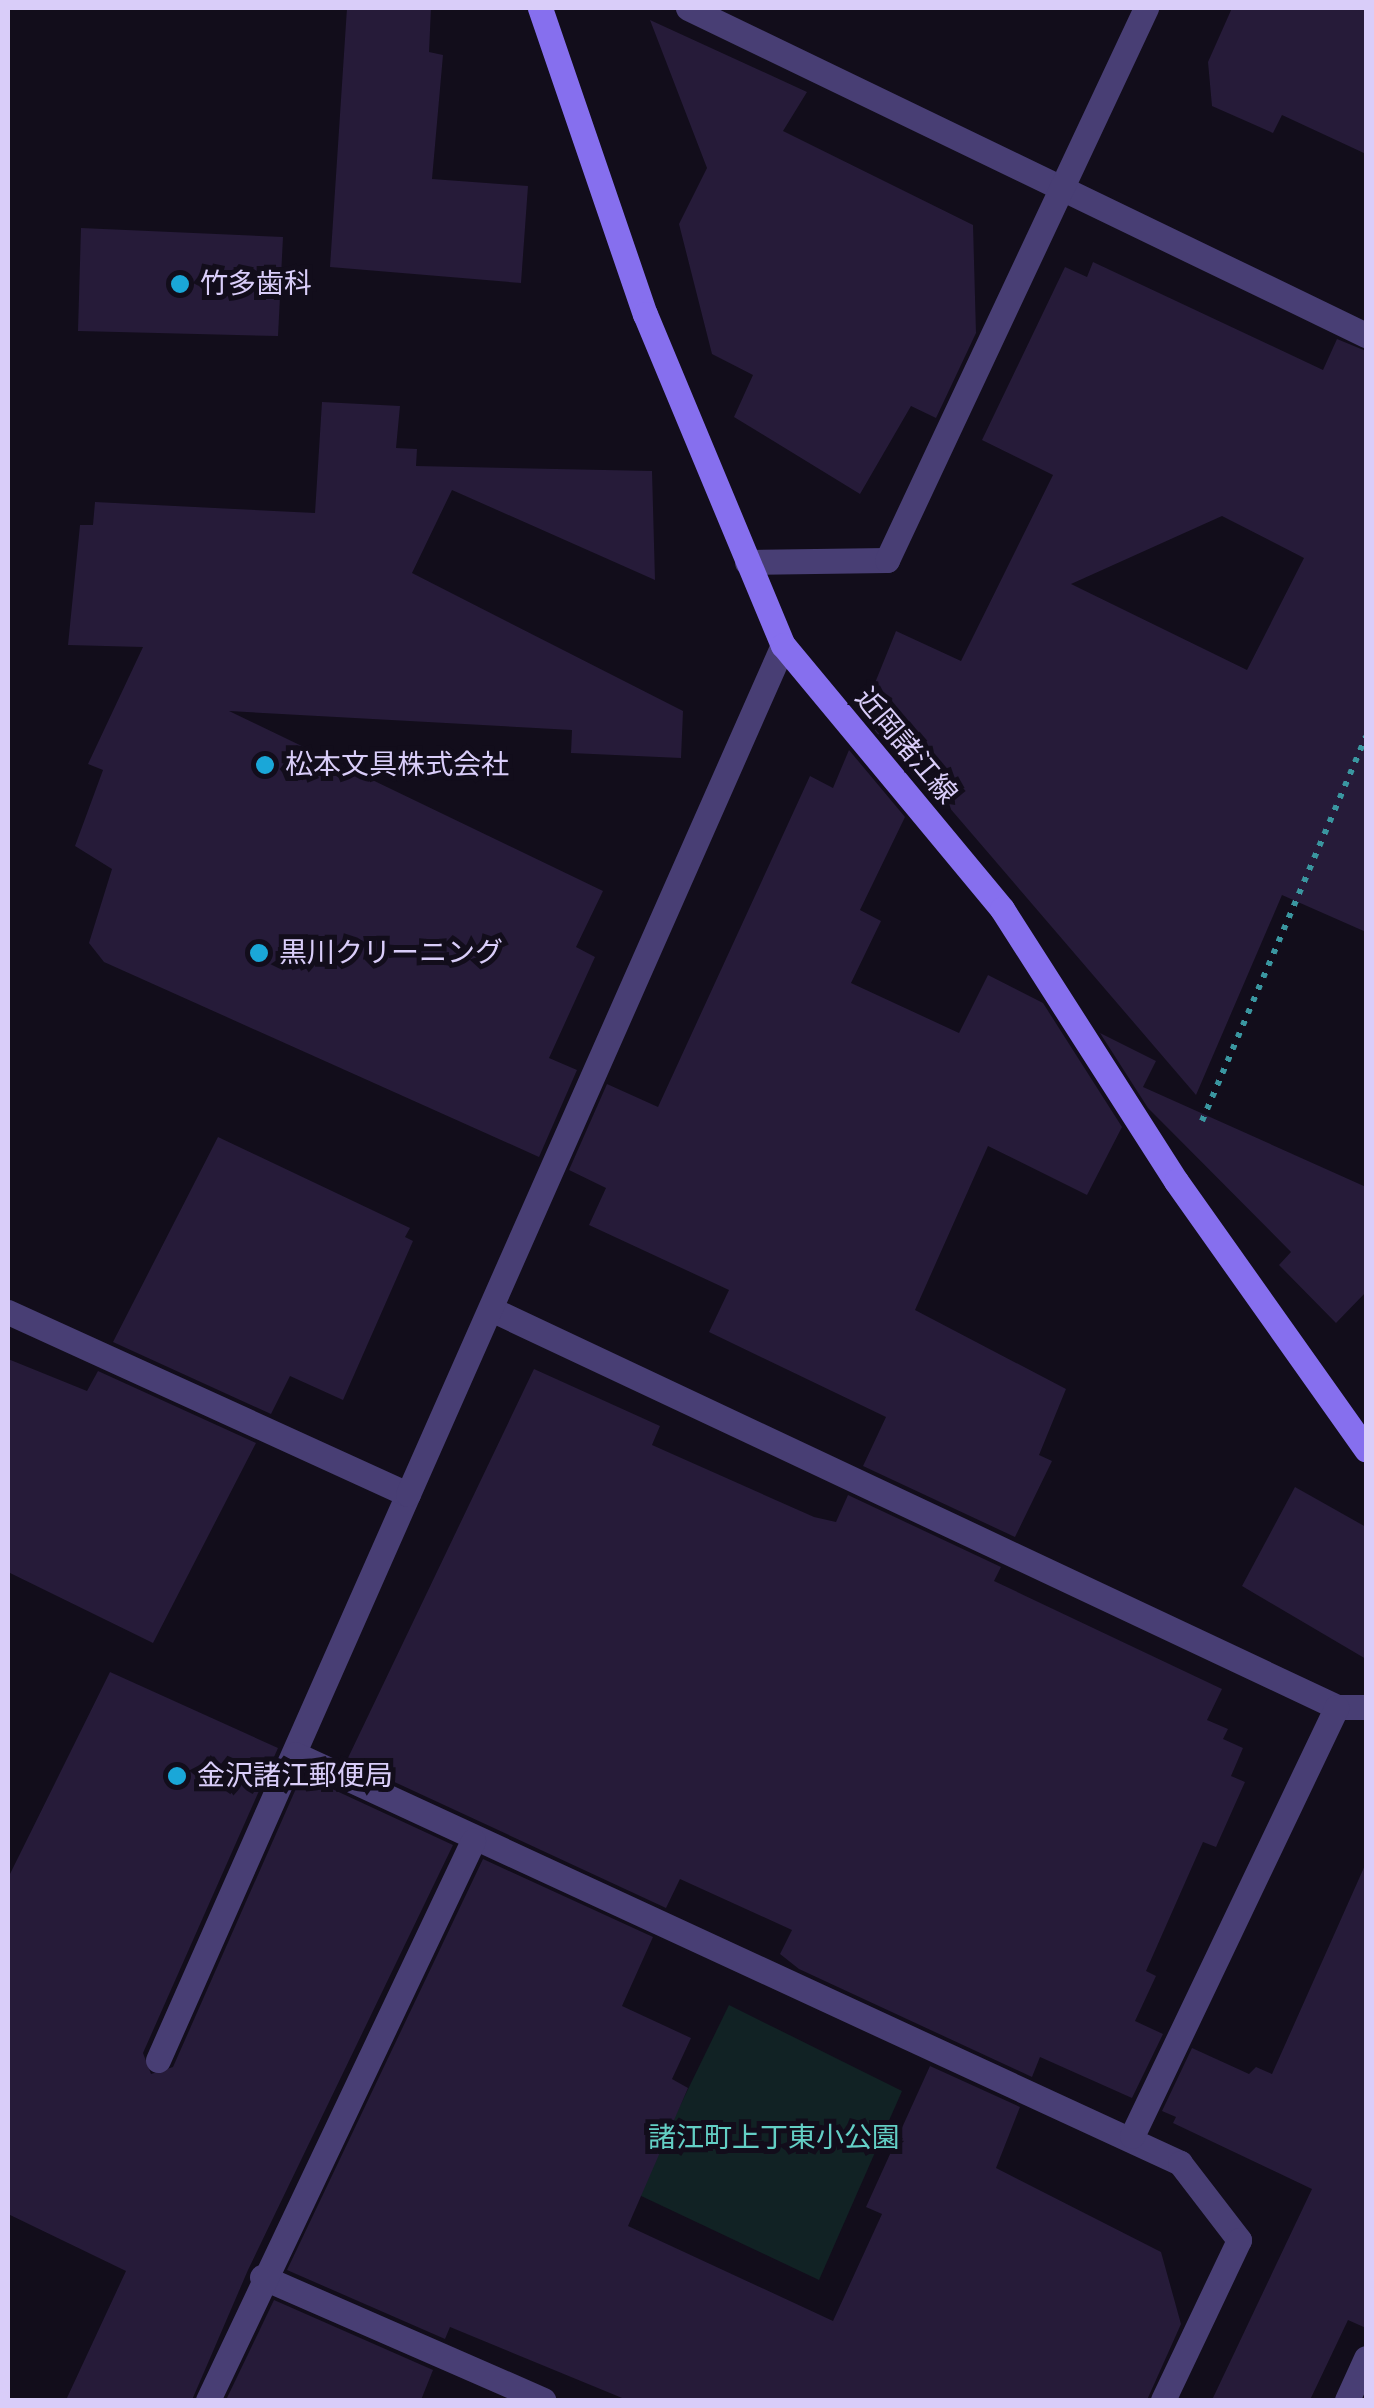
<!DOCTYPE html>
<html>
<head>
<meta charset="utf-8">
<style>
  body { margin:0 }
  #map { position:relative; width:1374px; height:2408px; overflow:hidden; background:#120d1b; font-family:"DM Sans","Noto Sans JP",sans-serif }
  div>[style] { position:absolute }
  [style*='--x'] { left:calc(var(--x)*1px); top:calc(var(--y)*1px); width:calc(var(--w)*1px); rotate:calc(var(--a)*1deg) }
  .green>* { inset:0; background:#112224 }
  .building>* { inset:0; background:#261b39 }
  .path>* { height:6px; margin-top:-3px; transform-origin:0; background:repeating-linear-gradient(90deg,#3a96a0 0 5px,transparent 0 13px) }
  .lane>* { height:25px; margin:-12.5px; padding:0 12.5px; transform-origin:12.5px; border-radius:12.5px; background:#483e74 }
  .street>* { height:25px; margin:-12.5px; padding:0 12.5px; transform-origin:12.5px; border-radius:12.5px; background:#483e74 }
  .secondary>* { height:25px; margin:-12.5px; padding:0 12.5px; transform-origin:12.5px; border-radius:12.5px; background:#866fee }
  .dots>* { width:28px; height:28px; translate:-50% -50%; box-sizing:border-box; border:5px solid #120d1b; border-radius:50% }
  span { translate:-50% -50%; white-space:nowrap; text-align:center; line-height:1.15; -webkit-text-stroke:10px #120d1b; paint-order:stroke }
  .poi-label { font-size:28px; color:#d9cdf9 }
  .left { translate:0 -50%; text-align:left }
  .street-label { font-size:28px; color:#d9cdf9 }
  .park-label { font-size:28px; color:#63cfc5 }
  .frame { position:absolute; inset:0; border:10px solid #d9cdf9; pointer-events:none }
</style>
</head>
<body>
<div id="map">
  <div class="green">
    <div style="clip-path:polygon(729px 2005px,902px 2091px,819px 2280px,637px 2194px)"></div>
  </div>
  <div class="building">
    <div style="clip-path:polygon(347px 8px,431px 8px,429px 52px,443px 55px,432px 179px,528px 186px,521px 283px,330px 267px)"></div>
    <div style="clip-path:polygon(1232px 8px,1366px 8px,1366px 154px,1282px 115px,1273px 133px,1212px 106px,1208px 62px)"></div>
    <div style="clip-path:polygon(650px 20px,807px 92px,783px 131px,973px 225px,976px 333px,936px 418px,911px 406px,860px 494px,734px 417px,753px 375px,712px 354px,679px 224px,707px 168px)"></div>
    <div style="clip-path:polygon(81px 228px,283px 237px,278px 336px,78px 331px)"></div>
    <div style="clip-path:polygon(evenodd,1093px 262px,1323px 370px,1337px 339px,1366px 351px,1366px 932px,1282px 895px,1196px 1095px,924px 778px,920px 785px,862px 715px,896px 631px,961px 661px,1053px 475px,982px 440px,1065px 267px,1087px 277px,1093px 262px,1222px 516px,1304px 558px,1247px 670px,1071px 584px,1222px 516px)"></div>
    <div style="clip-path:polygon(322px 402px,400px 406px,396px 448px,417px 449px,416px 466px,652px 471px,655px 580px,452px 490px,412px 573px,683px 711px,681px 758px,571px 753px,572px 730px,229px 711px,603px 891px,576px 947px,595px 957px,549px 1058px,577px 1070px,539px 1157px,104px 962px,89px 943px,112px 869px,75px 846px,103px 770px,88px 764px,143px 647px,68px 645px,80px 525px,93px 525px,95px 502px,315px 513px)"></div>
    <div style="clip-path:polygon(849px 750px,905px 817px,860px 910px,881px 921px,851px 983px,959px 1033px,988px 975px,1043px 1003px,1122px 1127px,1087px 1195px,988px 1146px,915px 1310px,1066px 1389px,1039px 1455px,1052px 1461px,1015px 1537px,863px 1466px,886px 1417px,709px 1332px,729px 1290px,589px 1225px,606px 1188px,569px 1170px,607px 1084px,658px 1107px,810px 776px,833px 788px)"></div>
    <div style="clip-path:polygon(1100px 1033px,1156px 1061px,1143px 1087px,1366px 1187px,1366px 1292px,1336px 1323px,1279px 1265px,1291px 1252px,1148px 1108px)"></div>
    <div style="clip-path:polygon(218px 1137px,410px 1228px,405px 1237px,413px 1241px,343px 1400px,290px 1376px,271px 1414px,113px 1342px)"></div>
    <div style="clip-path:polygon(8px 1359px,87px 1391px,98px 1371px,256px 1443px,153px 1643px,8px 1572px)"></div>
    <div style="clip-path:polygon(534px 1369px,660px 1426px,652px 1445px,814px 1517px,836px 1522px,848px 1495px,1001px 1567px,994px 1581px,1222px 1689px,1207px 1720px,1228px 1729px,1223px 1739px,1243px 1748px,1231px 1776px,1245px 1782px,1216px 1847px,1203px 1842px,1146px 1971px,1156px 1976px,1135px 2021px,1163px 2034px,1132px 2098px,1040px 2057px,1032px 2077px,799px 1969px,780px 1954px,792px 1930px,680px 1879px,666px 1908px,347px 1760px)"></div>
    <div style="clip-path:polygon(1295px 1487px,1366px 1527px,1366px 1659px,1242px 1586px)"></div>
    <div style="clip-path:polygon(110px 1672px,278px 1748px,143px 2053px,151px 2074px,173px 2067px,302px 1775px,453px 1845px,248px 2270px,192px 2400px,66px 2400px,126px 2271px,8px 2214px,8px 1878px)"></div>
    <div style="clip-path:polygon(483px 1859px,653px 1937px,622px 2006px,691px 2038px,672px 2079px,688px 2088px,628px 2226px,833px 2321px,882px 2214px,866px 2207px,930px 2066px,1020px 2107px,996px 2168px,1161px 2252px,1181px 2324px,1147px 2400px,627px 2400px,450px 2327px,445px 2339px,287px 2270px)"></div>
    <div style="clip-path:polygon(1366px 1863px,1366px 2328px,1348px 2320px,1310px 2400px,1212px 2400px,1312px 2189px,1173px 2123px,1176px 2117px,1162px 2111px,1192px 2048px,1249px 2074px,1256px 2067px,1272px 2074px)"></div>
    <div style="clip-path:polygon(274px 2300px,433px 2370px,421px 2400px,226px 2400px)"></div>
  </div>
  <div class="path">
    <div style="--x:1202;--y:1121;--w:418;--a:-66.9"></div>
  </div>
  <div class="lane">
    <div style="--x:158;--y:2060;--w:619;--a:-66.17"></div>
  </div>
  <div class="street">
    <div style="--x:688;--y:8;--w:753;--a:25.75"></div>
    <div style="--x:747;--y:562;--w:140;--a:-0.8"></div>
    <div style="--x:887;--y:560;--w:610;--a:-64.86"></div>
    <div style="--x:493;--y:1310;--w:933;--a:25.19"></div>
    <div style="--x:1337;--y:1707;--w:29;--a:0"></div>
    <div style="--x:8;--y:1312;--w:439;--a:24.5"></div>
    <div style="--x:408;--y:1494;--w:928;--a:-66.17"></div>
    <div style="--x:295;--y:1754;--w:975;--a:24.8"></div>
    <div style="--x:1180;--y:2163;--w:97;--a:52.5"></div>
    <div style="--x:1239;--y:2240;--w:177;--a:115.4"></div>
    <div style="--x:1132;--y:2136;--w:475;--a:-64.5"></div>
    <div style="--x:262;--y:2277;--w:307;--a:23.6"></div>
    <div style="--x:208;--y:2400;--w:619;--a:-64.64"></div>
    <div style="--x:1347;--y:2400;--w:46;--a:-65.7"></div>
  </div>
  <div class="secondary">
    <div style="--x:540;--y:8;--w:324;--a:71.1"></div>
    <div style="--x:645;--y:314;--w:359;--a:67.4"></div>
    <div style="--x:783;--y:645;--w:343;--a:50.3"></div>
    <div style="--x:1002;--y:909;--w:323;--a:57.4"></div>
    <div style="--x:1176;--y:1181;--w:329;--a:54.7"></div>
  </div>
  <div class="dots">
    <div style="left:180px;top:284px;background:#1aa7d8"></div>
    <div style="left:265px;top:765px;background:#1aa7d8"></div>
    <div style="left:259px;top:953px;background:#1aa7d8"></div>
    <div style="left:177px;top:1776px;background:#1aa7d8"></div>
  </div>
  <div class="poi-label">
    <span class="left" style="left:200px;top:284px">竹多歯科</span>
    <span class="left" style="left:285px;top:765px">松本文具株式会社</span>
    <span class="left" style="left:279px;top:953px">黒川クリーニング</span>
    <span class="left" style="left:197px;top:1776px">金沢諸江郵便局</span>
  </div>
  <div class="street-label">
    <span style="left:906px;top:746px;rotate:50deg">近岡諸江線</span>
  </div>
  <div class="park-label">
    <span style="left:774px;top:2138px">諸江町上丁東小公園</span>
  </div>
  <div class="frame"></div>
</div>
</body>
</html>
